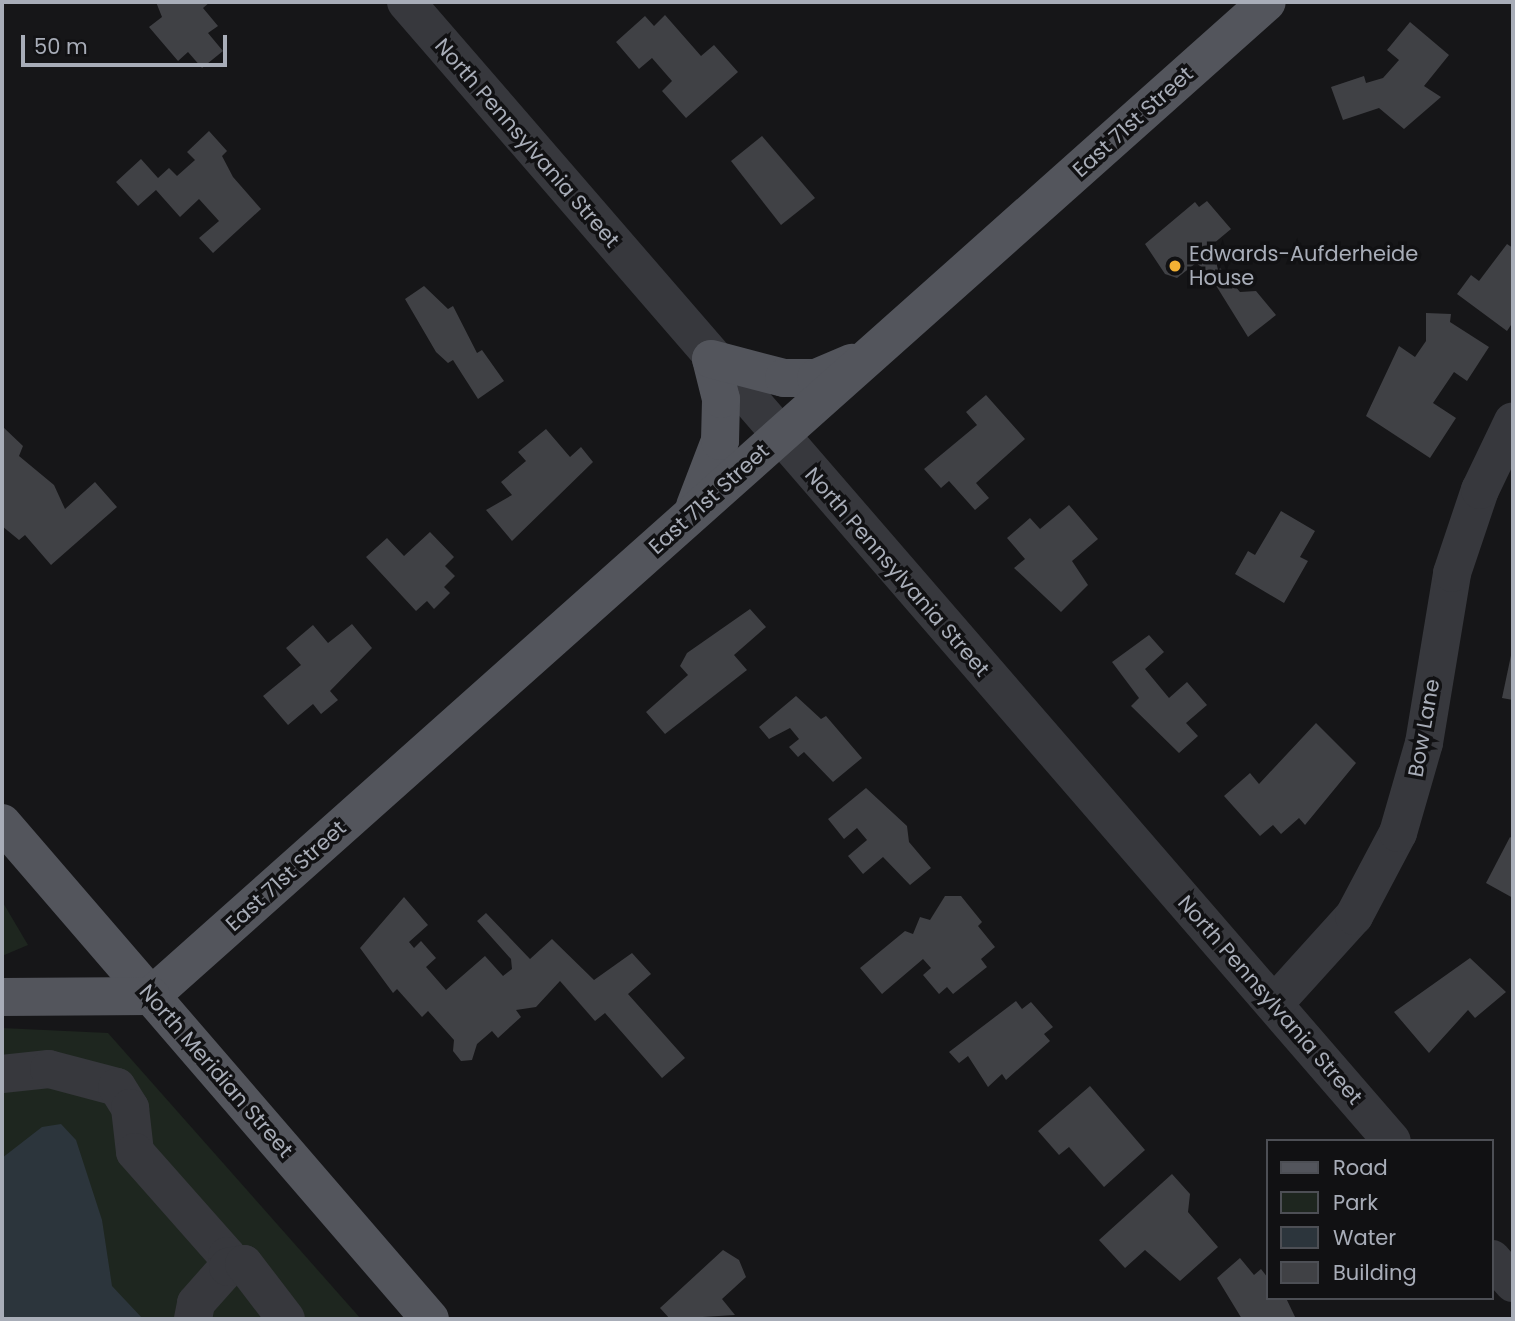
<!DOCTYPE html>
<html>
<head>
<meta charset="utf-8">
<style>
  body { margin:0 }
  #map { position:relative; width:1515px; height:1321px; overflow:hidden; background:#161618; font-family:Poppins,sans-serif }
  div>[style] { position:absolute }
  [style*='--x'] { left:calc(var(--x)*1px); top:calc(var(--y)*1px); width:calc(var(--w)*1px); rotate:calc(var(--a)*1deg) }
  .green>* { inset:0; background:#1e261f }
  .water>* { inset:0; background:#2c353c }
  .building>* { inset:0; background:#404145 }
  .minor>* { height:38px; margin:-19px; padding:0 19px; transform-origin:19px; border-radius:19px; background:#37383d }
  .major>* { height:38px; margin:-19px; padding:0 19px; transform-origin:19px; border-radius:19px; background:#53555c }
  .dots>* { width:19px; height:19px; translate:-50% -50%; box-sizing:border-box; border:4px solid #111113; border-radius:50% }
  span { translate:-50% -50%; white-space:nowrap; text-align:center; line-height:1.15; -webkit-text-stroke:7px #111113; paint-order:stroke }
  .street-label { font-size:21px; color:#a8adb8 }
  .poi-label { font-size:21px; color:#a8adb8 }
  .left { translate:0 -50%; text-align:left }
  .frame { position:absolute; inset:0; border:4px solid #a8adb8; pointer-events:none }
  .legend { position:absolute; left:1266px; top:1139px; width:228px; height:161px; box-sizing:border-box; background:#111113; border:2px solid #4d4f55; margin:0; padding:9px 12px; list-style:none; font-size:21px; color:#a8adb8 }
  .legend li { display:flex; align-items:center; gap:14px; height:35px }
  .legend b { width:35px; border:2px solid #4d4f55 }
  .scale { position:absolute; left:21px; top:35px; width:206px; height:32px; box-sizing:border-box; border:4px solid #a8adb8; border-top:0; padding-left:9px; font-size:21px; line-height:24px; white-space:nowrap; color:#a8adb8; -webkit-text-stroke:5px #111113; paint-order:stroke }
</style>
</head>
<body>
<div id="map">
  <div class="green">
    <div style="clip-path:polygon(2px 901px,28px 945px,2px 956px)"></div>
    <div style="clip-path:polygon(2px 1028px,108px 1033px,361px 1319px,2px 1319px)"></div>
  </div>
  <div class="water">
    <div style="clip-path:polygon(61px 1124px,76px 1140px,102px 1220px,112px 1286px,143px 1319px,2px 1319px,2px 1158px,42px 1127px)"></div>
  </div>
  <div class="building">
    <div style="clip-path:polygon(156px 2px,210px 2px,203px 8px,218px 26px,208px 33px,223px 51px,202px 68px,188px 52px,178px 61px,149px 27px,162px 17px)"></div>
    <div style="clip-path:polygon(665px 15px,701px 56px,714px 45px,738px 72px,686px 118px,662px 91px,672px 81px,652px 58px,639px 69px,616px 42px,645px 16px,654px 26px)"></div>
    <div style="clip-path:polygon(1410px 22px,1449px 55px,1424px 86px,1441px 97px,1404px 129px,1379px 108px,1343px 120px,1331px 87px,1364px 76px,1366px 83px,1383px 78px,1399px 60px,1387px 50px)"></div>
    <div style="clip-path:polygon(209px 131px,227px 151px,222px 156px,233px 177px,261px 209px,213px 253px,199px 238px,219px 221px,199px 199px,180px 217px,156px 190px,138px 206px,116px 182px,141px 159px,158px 178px,169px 168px,177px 176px,195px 160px,187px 152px)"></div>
    <div style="clip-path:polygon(762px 136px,815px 198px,781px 225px,731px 161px)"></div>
    <div style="clip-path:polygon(1207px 201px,1231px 229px,1213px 244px,1215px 262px,1240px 292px,1256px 291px,1276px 315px,1248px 337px,1207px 271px,1196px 263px,1177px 278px,1165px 274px,1145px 244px,1195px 202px,1199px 207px)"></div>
    <div style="clip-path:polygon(1507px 244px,1513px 248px,1513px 322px,1507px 331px,1457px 294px,1471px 275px,1479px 281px)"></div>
    <div style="clip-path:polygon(424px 286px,448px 309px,453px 306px,477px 353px,482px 350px,504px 381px,478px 399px,453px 360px,448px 363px,436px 352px,405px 299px)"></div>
    <div style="clip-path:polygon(1426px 313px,1451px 314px,1450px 322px,1489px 347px,1467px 381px,1454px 372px,1433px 403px,1456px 418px,1430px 458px,1366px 416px,1399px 346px,1415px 357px,1426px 341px)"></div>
    <div style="clip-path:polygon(986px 395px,1025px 439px,976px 483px,989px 498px,975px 510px,949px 481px,941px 488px,924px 469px,977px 425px,966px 412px)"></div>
    <div style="clip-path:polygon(2px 426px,23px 446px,19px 456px,54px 485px,65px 509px,95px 482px,117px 507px,51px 565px,25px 535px,19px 540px,2px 526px)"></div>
    <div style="clip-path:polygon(546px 429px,570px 457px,581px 447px,593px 462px,512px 541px,486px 510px,512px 495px,501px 482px,526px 461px,518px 452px)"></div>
    <div style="clip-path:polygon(1069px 505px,1098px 539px,1072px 561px,1088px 585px,1061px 612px,1014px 568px,1025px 559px,1007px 538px,1030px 518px,1040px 529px)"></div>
    <div style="clip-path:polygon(1281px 511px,1315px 531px,1300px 557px,1308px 561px,1284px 603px,1235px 574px,1248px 551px,1255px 555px)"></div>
    <div style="clip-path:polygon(430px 532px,454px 557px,445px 566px,455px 576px,444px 587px,450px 593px,434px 609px,427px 601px,416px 611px,366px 557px,387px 538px,404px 556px)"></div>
    <div style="clip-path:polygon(750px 609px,766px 627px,734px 655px,747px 670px,665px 734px,646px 712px,688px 675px,680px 666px,687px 653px)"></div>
    <div style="clip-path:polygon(352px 624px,372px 648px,330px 691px,338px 700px,321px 714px,313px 704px,288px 725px,263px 696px,301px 665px,286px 648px,313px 625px,328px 643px)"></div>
    <div style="clip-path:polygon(1149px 635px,1164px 652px,1145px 669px,1169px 698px,1187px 682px,1207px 705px,1186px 723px,1198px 736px,1179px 753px,1131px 706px,1139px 698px,1112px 662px)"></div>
    <div style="clip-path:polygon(1513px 646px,1513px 700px,1502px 698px)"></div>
    <div style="clip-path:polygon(796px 696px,821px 719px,826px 716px,862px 758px,833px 782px,804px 752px,798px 757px,789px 747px,799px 739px,790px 728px,769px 739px,759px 727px)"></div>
    <div style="clip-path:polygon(1316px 723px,1356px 763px,1305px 825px,1299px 818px,1281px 834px,1273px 825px,1260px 836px,1224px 796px,1250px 773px,1259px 784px)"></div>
    <div style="clip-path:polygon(866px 788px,907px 826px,909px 842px,931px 868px,910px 885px,883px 857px,863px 874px,848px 856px,867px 840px,857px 828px,844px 839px,828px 819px)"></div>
    <div style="clip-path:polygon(1510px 837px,1513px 839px,1513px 898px,1486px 883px)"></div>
    <div style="clip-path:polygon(945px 896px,961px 896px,982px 922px,978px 926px,995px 947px,981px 959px,987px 967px,953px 994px,947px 987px,939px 994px,923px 975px,931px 968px,923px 959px,882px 994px,860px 968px,905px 931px,913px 934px,920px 917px,930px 920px)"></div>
    <div style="clip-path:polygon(404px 897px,428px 925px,409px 942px,414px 948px,421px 941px,436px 958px,426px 967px,446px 990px,485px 956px,503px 976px,512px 969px,511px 959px,477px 921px,486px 913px,530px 959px,552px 939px,594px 980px,632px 953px,651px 974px,628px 994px,685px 1058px,662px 1078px,605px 1013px,595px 1021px,560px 981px,536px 1007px,516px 1010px,521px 1017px,498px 1038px,492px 1031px,477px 1044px,472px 1060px,461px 1061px,453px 1051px,454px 1040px,428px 1011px,422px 1017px,397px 989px,393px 993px,360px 948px)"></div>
    <div style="clip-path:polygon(1470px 958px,1506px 992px,1475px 1018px,1468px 1010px,1429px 1053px,1394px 1012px)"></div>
    <div style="clip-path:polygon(1016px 1001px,1022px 1009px,1031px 1002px,1053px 1027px,1044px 1034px,1050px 1041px,1006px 1080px,1002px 1074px,988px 1087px,968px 1056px,959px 1063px,949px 1052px)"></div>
    <div style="clip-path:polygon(1090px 1086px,1145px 1150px,1104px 1187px,1069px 1147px,1059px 1155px,1038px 1131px)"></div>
    <div style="clip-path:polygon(1172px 1174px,1190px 1194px,1188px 1212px,1218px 1247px,1180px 1281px,1145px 1250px,1125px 1268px,1099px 1240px)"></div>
    <div style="clip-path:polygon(723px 1250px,739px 1260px,746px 1277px,722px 1299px,735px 1315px,670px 1319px,660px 1308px)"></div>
    <div style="clip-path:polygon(1240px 1258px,1254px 1275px,1261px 1269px,1268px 1278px,1268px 1298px,1286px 1298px,1296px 1319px,1242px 1319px,1217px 1278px)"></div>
  </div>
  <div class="minor">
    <div style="--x:406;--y:2;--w:1506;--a:49.12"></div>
    <div style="--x:1275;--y:1003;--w:118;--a:-47.8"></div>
    <div style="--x:1354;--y:916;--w:94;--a:-62.1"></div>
    <div style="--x:1398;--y:833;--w:94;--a:-73.9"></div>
    <div style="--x:1424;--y:743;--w:172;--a:-80.6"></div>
    <div style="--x:1452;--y:573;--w:88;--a:-71.4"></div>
    <div style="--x:1480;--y:490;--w:76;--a:-64.4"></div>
    <div style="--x:2;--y:1074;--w:47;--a:-6.1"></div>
    <div style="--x:49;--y:1069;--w:70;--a:14.8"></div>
    <div style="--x:117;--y:1087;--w:25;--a:58"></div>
    <div style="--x:130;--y:1108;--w:44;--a:83.5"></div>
    <div style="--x:135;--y:1152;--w:139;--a:48.5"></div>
    <div style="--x:227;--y:1256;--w:11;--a:85"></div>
    <div style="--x:1492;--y:1259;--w:32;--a:49"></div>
    <div style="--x:193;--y:1319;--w:16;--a:-79"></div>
    <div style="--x:196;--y:1303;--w:48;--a:-48.4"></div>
    <div style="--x:228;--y:1267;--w:16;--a:-11"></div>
    <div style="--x:244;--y:1264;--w:69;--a:52.6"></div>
  </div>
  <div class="major">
    <div style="--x:695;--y:506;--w:70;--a:-69"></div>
    <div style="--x:720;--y:441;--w:42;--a:-88.6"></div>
    <div style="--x:721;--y:399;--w:41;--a:-104"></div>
    <div style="--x:711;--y:359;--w:75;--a:14.6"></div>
    <div style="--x:784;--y:378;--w:32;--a:0"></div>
    <div style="--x:816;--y:378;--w:39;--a:-23"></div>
    <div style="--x:2;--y:823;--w:655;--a:49.21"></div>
    <div style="--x:151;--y:996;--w:1494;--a:-41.69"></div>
    <div style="--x:2;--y:997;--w:149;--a:-0.4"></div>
  </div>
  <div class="dots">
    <div style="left:1175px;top:266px;background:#f2b134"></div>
  </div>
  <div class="street-label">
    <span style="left:1133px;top:122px;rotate:-42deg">East 71st Street</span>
    <span style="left:527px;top:143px;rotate:49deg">North Pennsylvania Street</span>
    <span style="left:709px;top:499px;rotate:-42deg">East 71st Street</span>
    <span style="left:897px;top:572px;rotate:49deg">North Pennsylvania Street</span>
    <span style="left:1424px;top:728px;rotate:-80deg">Bow Lane</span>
    <span style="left:286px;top:876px;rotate:-42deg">East 71st Street</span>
    <span style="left:1270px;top:1000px;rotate:49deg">North Pennsylvania Street</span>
    <span style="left:216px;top:1071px;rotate:49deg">North Meridian Street</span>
  </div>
  <div class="poi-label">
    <span class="left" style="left:1189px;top:266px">Edwards-Aufderheide<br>House</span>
  </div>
  <div class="frame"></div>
  <ul class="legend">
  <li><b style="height:9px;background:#53555c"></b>Road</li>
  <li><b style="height:19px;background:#1e261f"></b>Park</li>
  <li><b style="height:19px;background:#2c353c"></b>Water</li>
  <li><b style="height:19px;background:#404145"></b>Building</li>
  </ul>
  <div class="scale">50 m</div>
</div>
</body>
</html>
